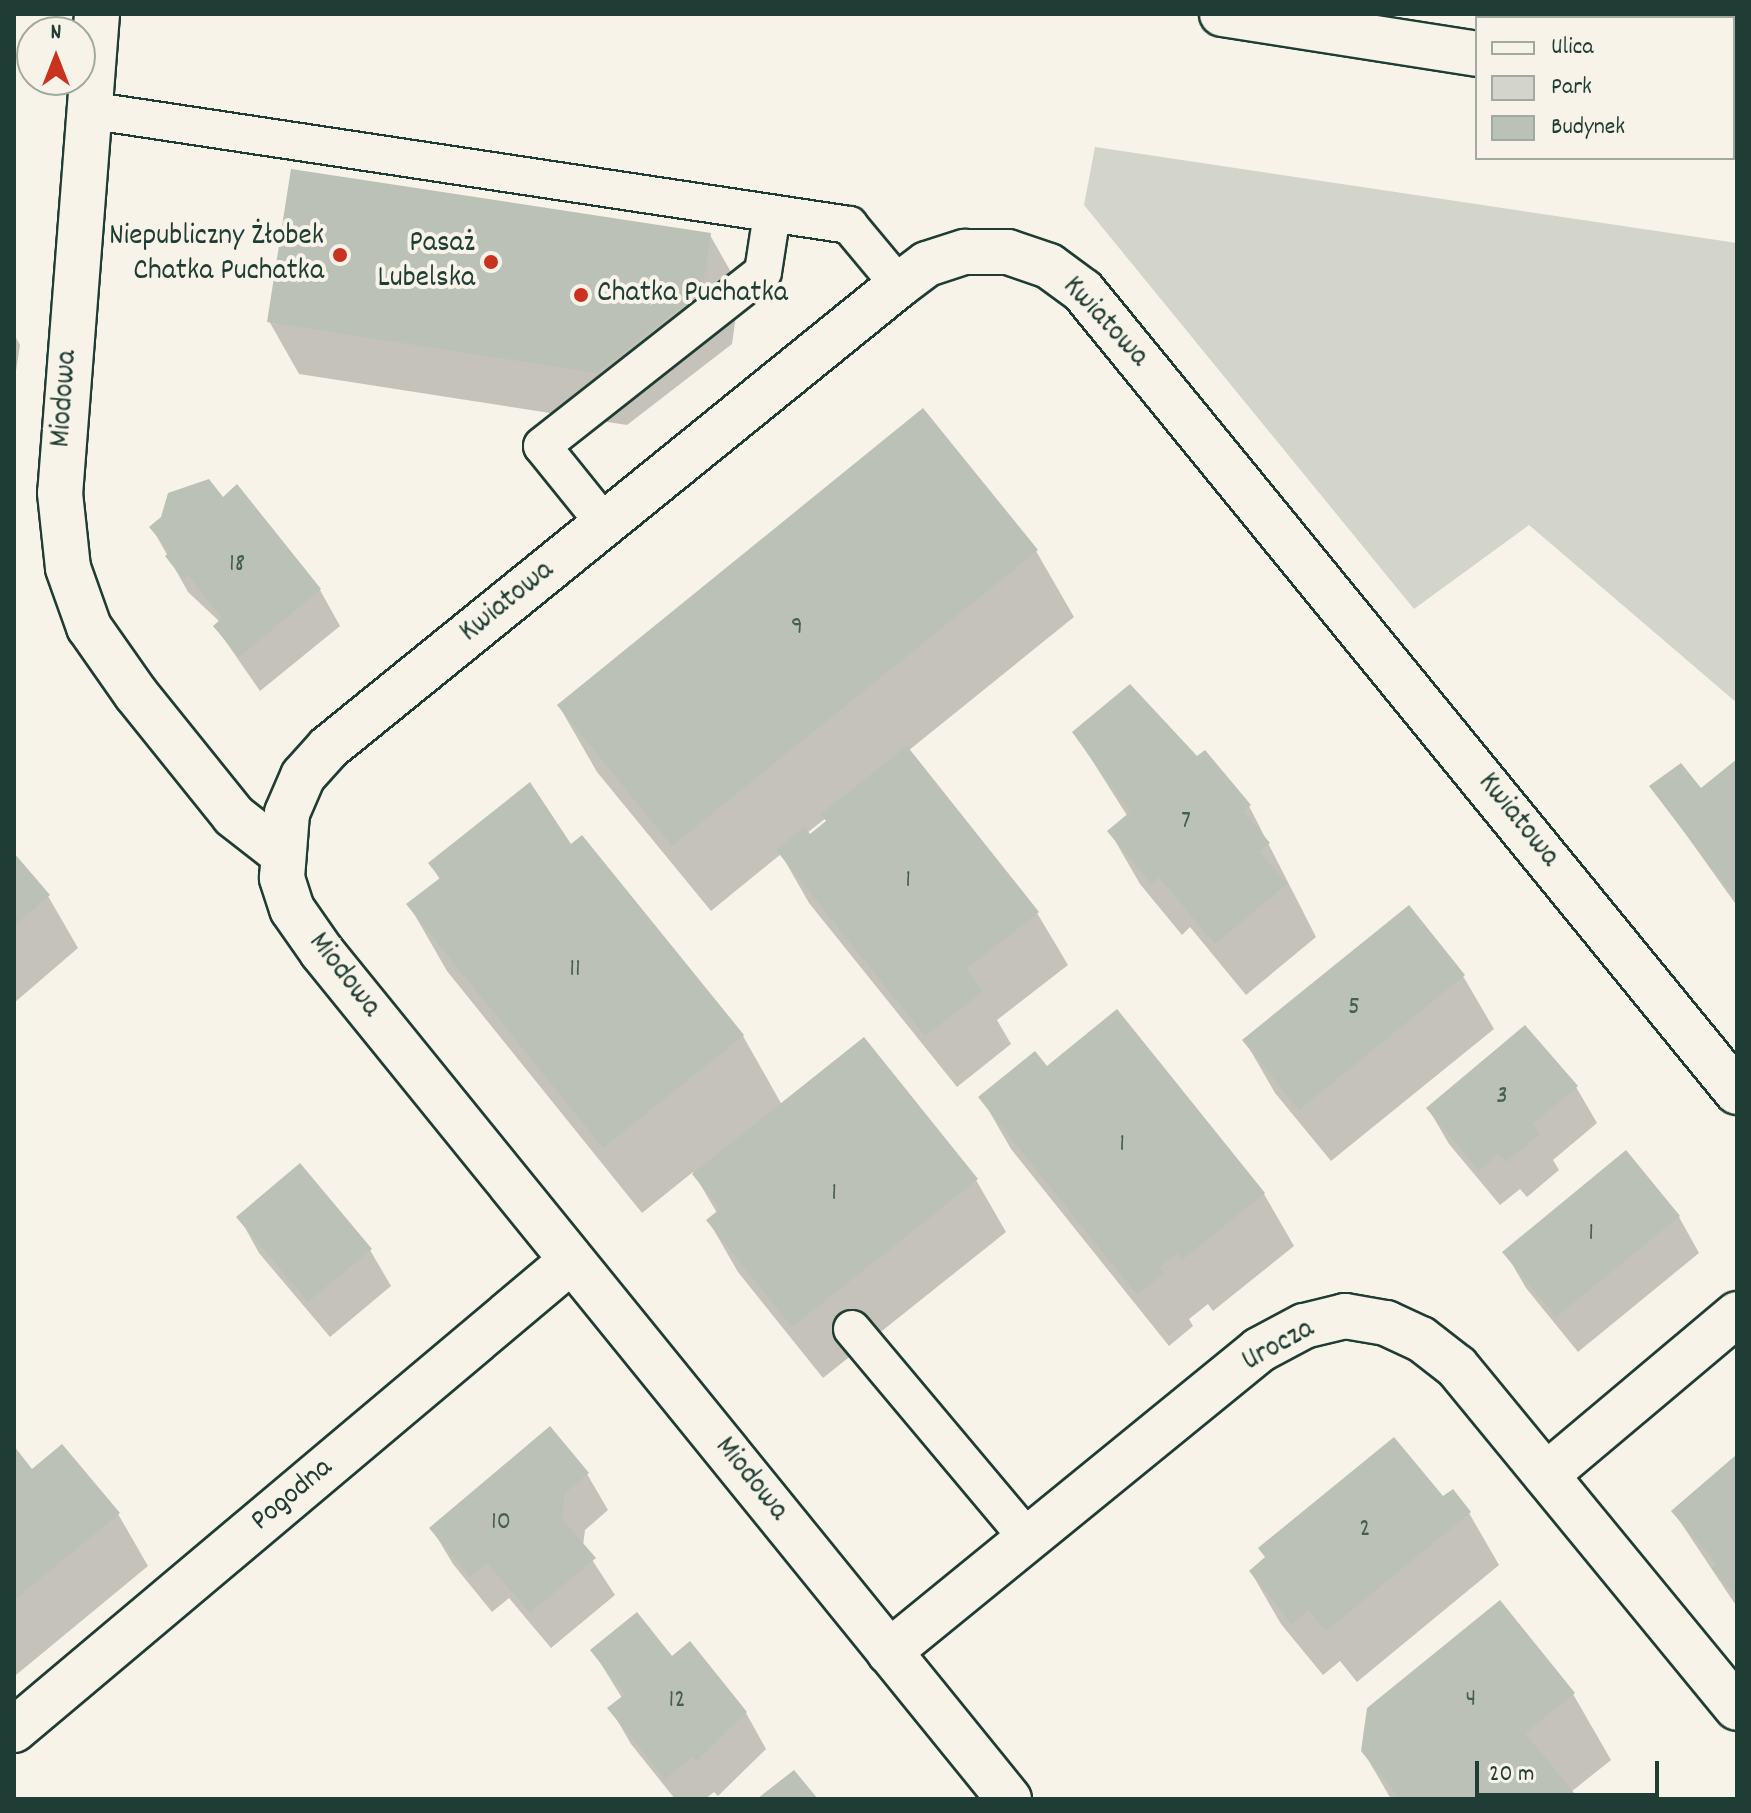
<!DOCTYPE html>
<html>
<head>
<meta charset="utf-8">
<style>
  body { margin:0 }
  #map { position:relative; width:1751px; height:1813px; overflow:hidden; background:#f7f3e8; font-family:Dekko,sans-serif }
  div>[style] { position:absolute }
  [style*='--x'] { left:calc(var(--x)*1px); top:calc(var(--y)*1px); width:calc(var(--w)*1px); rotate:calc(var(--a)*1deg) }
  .green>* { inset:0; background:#d3d5ca }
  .shadow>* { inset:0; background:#0003 }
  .building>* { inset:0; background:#bbc1b6 }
  .roads { filter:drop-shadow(2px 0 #1f3d34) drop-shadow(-2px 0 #1f3d34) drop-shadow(0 2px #1f3d34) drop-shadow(0 -2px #1f3d34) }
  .service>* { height:36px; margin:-18px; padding:0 18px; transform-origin:18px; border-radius:18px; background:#f7f3e8 }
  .minor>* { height:44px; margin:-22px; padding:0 22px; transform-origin:22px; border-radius:22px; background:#f7f3e8 }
  .secondary>* { height:44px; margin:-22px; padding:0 22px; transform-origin:22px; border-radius:22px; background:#f7f3e8 }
  .dots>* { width:22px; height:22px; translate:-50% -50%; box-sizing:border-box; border:4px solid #f7f3e8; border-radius:50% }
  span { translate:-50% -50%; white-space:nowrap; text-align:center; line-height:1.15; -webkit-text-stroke:8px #f7f3e8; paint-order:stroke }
  .number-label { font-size:26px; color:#465e54 }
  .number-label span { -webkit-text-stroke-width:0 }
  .poi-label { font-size:30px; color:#1f3d34 }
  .right { translate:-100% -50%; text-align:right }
  .left { translate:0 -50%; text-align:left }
  .street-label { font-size:30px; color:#1f3d34 }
  .frame { position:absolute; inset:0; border:16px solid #1f3d34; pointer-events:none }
  .legend { position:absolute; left:1475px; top:16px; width:260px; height:144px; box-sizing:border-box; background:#f7f3e8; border:2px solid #a1aaa0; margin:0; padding:10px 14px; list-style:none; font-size:24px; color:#1f3d34 }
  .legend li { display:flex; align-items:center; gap:16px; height:40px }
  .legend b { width:40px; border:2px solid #a1aaa0 }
  .north { position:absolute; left:16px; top:16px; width:80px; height:80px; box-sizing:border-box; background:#f7f3e8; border:2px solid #a1aaa0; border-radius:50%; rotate:0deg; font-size:22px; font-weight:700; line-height:32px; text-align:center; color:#1f3d34 }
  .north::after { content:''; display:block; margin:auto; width:28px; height:36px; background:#c8321e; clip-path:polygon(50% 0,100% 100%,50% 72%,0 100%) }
  .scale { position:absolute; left:1475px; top:1761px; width:184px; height:36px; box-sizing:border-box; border:4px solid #1f3d34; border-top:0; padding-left:10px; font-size:24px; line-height:28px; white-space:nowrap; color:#1f3d34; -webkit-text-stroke:6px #f7f3e8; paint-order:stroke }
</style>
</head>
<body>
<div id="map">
  <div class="green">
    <div style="clip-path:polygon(1095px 147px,1737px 243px,1737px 703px,1529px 525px,1414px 609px,1084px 205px)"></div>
  </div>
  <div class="shadow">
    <div style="clip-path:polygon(710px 235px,740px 288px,732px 344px,627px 425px,299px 374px,269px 321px)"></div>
    <div style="clip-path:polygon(14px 334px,20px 345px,14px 384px)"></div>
    <div style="clip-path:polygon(208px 481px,223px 499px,237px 487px,320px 590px,340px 626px,260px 691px,215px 626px,220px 622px,188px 592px,152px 528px,163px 518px,170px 495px)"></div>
    <div style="clip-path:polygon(evenodd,1036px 551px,1074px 617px,908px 751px,1037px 913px,1068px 965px,997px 1020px,1011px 1044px,957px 1087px,809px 903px,781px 854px,711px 911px,597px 772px,559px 706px,1036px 551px,826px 818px,828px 822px,810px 836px,807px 833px,826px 818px)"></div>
    <div style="clip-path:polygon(1074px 732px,1197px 759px,1249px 806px,1316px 937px,1246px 995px,1190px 927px,1182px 935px,1140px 884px,1110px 832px,1128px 817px)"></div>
    <div style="clip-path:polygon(1737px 762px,1737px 906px,1652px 787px,1706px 798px)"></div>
    <div style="clip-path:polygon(570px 847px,743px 1036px,782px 1105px,976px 1180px,1006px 1232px,823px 1378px,738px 1272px,708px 1220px,717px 1213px,693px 1172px,642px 1213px,447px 971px,409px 905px,440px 880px,431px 864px)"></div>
    <div style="clip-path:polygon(14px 857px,48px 896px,78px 948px,14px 1003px)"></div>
    <div style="clip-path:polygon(1408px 908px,1463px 976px,1494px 1029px,1331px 1161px,1275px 1093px,1245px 1041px)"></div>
    <div style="clip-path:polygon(1117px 1012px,1264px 1194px,1294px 1246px,1213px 1311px,1208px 1304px,1189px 1319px,1193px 1326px,1169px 1346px,1011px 1149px,981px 1097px,1047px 1069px)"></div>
    <div style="clip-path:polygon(1576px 1087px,1597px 1123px,1553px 1160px,1559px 1170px,1527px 1197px,1520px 1189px,1500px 1205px,1449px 1144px,1428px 1108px)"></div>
    <div style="clip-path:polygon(239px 1217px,370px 1250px,391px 1286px,330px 1337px,259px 1253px)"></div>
    <div style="clip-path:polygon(1679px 1217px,1699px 1253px,1578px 1352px,1526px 1288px,1505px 1252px)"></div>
    <div style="clip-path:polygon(14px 1450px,32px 1471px,118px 1514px,148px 1566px,16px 1675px)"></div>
    <div style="clip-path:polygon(1737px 1460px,1737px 1607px,1673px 1511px)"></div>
    <div style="clip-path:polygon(587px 1474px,608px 1510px,585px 1530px,583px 1546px,615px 1595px,551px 1648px,509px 1598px,492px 1612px,453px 1564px,432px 1529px)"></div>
    <div style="clip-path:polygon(1443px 1499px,1469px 1513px,1499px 1565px,1357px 1682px,1340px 1661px,1323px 1675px,1281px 1624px,1251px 1572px)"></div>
    <div style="clip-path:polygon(593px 1651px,671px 1658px,746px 1713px,766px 1749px,718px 1796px,714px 1792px,705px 1799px,675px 1799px,631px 1744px,610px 1708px,622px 1698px)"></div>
    <div style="clip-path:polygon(1573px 1694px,1611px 1760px,1571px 1792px,1576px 1799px,1391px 1799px,1363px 1751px)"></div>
  </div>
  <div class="building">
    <div style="clip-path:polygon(291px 169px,711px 233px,702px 291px,596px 373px,267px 322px)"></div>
    <div style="clip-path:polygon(923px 408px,1038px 550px,672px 846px,557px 705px)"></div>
    <div style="clip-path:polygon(209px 479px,223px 497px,237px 484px,321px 589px,239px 657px,213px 626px,222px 618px,188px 575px,183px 579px,165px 556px,170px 552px,149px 527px,161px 517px,168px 493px)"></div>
    <div style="clip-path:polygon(1130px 684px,1197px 756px,1205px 750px,1251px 805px,1243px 811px,1270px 843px,1259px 851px,1287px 884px,1215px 944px,1159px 877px,1151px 884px,1107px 831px,1130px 812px,1072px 732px)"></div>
    <div style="clip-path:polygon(907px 746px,1039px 912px,966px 969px,983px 991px,925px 1036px,776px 850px,805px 827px,810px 834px,826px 821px,821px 814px)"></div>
    <div style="clip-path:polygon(1737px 759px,1737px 901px,1649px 786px,1681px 763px,1701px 788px)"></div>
    <div style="clip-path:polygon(530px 782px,571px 844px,582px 835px,744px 1035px,603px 1148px,406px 904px,440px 878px,428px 863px)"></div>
    <div style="clip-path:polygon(14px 853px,50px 895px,14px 926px)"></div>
    <div style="clip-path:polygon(1409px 905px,1465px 975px,1299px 1110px,1242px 1040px)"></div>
    <div style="clip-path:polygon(1117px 1009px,1265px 1193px,1182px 1260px,1177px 1253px,1159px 1267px,1164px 1273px,1137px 1295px,978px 1097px,1035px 1051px,1047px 1066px)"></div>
    <div style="clip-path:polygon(1525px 1025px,1578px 1086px,1533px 1124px,1540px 1134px,1506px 1162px,1498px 1154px,1479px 1171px,1426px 1108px)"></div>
    <div style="clip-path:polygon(864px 1037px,978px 1179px,792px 1327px,706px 1220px,720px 1209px,692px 1174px)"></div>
    <div style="clip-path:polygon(1626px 1150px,1680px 1216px,1556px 1317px,1502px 1252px)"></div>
    <div style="clip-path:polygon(300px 1163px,372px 1249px,308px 1302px,236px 1217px)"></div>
    <div style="clip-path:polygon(550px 1426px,589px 1473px,565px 1493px,562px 1519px,596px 1558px,530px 1613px,487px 1563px,470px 1577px,429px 1528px)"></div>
    <div style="clip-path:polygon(1394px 1437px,1443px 1496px,1453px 1489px,1471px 1512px,1326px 1631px,1309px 1610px,1292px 1624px,1249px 1571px,1265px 1557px,1258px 1548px)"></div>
    <div style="clip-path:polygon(62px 1444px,120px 1513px,14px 1600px,14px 1446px,32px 1469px)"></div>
    <div style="clip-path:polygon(1736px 1455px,1737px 1457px,1737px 1599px,1712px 1568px,1717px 1564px,1671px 1511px)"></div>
    <div style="clip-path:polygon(1500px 1600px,1575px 1693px,1525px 1733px,1579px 1799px,1400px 1799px,1361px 1751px,1367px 1708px)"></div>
    <div style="clip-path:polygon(637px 1612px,672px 1656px,690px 1641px,747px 1712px,696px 1761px,692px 1757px,665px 1779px,607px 1708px,625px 1694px,590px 1650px)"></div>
    <div style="clip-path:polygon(794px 1770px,818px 1799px,757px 1799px)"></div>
  </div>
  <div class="roads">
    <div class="service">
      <div style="--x:88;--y:110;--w:770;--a:8.59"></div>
      <div style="--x:849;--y:225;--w:78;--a:50.2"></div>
      <div style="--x:605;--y:524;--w:100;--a:-128.9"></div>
      <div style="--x:542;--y:446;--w:281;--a:-38.2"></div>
      <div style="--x:763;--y:272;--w:59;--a:-81.2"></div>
      <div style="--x:852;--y:1329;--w:274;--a:50"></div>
    </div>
    <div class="minor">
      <div style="--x:97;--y:14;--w:480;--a:94.4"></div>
      <div style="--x:60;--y:493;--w:75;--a:83.9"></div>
      <div style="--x:68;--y:568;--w:63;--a:70.4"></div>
      <div style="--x:89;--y:627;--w:82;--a:55"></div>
      <div style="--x:136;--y:694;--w:156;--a:51.2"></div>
      <div style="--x:234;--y:816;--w:58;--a:38"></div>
      <div style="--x:1546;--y:1475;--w:250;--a:-40.1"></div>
      <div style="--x:889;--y:1652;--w:478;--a:-39.2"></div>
      <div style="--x:1259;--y:1350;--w:51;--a:-28.1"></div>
      <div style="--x:1304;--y:1326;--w:42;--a:-13.7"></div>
      <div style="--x:1345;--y:1316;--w:42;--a:9.7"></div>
      <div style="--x:1386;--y:1323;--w:38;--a:25"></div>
      <div style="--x:1421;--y:1339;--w:46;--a:37.9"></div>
      <div style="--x:1457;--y:1367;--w:441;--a:50.6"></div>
      <div style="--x:14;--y:1730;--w:728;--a:-40.1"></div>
      <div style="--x:1009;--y:1799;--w:1091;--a:-129.05"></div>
      <div style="--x:322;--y:952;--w:52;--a:-124.9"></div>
      <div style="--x:292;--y:909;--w:33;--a:-108"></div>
      <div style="--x:282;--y:878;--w:65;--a:-85.6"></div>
      <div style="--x:287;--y:813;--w:40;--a:-66.6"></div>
      <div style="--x:303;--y:776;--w:38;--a:-48"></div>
      <div style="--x:328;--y:748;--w:735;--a:-39.04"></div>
      <div style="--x:899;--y:285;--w:35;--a:-37"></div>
      <div style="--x:927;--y:264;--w:40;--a:-18"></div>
      <div style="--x:965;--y:252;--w:43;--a:0"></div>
      <div style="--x:1008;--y:252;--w:43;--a:18.9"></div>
      <div style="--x:1049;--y:266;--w:42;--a:36.3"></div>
      <div style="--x:1083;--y:291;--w:1034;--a:50.77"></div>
    </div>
    <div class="secondary">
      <div style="--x:1222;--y:14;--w:258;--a:8.9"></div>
      <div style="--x:1733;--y:94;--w:4;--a:14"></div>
    </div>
  </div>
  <div class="dots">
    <div style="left:340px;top:255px;background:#c8321e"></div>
    <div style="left:491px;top:262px;background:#c8321e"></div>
    <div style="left:581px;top:295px;background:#c8321e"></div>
  </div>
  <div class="number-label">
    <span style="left:237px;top:565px">18</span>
    <span style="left:797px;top:628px">9</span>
    <span style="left:1186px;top:822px">7</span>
    <span style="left:908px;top:881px">1</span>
    <span style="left:575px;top:970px">11</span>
    <span style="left:1354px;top:1008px">5</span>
    <span style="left:1502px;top:1097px">3</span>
    <span style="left:1122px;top:1145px">1</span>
    <span style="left:834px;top:1194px">1</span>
    <span style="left:1591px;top:1234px">1</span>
    <span style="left:501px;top:1523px">10</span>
    <span style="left:1365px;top:1530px">2</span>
    <span style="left:1471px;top:1700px">4</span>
    <span style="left:677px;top:1701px">12</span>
  </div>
  <div class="poi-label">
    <span class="right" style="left:324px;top:255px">Niepubliczny Żłobek<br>Chatka Puchatka</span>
    <span class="right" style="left:475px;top:262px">Pasaż<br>Lubelska</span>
    <span class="left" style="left:597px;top:295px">Chatka Puchatka</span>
  </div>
  <div class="street-label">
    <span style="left:1104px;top:323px;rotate:47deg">Kwiatowa</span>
    <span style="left:66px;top:399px;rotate:-86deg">Miodowa</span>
    <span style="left:508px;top:603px;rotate:-39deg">Kwiatowa</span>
    <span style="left:1517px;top:821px;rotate:51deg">Kwiatowa</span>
    <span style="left:343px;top:976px;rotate:52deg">Miodowa</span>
    <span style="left:1279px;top:1347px;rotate:-29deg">Urocza</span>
    <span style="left:750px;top:1480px;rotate:51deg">Miodowa</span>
    <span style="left:293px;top:1496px;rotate:-40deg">Pogodna</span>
  </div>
  <div class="frame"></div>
  <ul class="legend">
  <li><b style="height:10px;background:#f7f3e8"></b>Ulica</li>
  <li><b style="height:22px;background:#d3d5ca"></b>Park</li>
  <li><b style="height:22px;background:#bbc1b6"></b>Budynek</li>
  </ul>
  <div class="north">N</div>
  <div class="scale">20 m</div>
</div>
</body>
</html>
